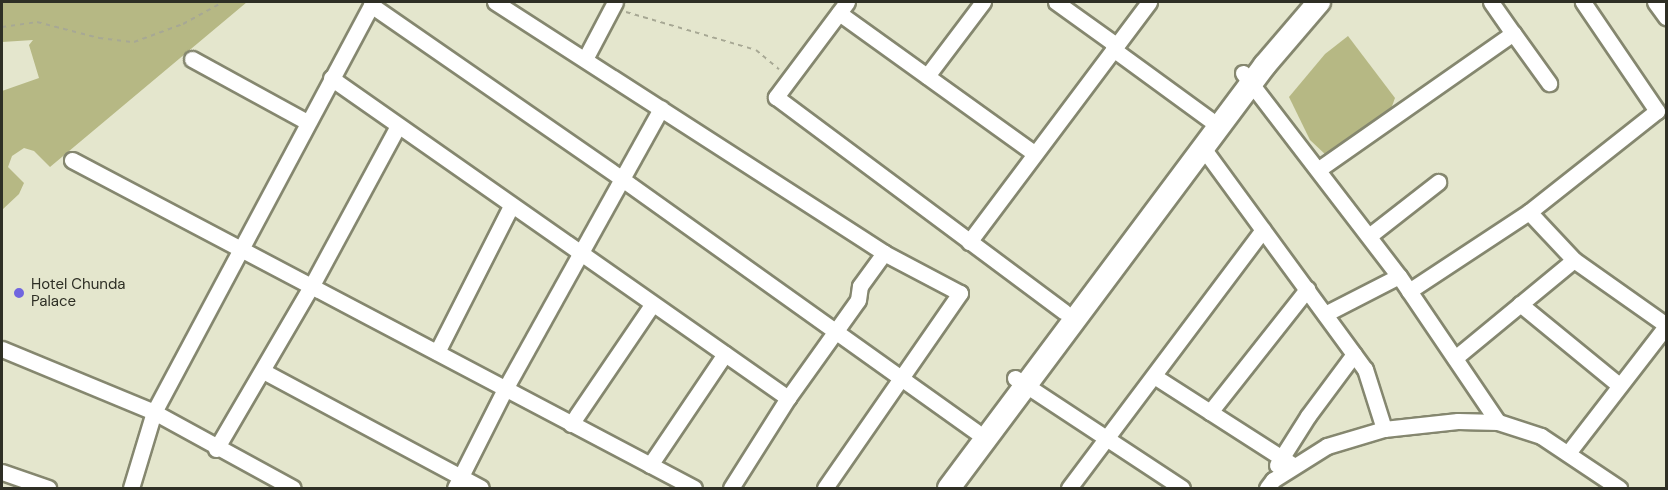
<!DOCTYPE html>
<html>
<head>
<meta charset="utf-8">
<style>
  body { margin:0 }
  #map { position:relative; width:1668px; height:490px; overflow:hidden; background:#e4e6cd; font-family:"DM Sans",sans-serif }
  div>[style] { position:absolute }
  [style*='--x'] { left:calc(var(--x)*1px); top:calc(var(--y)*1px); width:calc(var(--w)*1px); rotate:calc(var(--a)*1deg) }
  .green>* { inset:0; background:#b6b884 }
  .path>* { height:2px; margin-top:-1px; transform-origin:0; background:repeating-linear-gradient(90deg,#a7a894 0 4.5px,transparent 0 9px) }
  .roads { filter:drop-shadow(2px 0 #85876f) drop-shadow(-2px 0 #85876f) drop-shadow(0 2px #85876f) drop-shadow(0 -2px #85876f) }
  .minor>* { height:15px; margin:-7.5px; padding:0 7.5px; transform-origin:7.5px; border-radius:7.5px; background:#fff }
  .highway>* { height:22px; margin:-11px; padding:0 11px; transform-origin:11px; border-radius:11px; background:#fff }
  .dots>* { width:16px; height:16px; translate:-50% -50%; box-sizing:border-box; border:3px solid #e4e6cd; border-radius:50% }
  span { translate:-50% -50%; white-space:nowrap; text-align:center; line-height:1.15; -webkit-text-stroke:6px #e4e6cd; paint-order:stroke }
  .poi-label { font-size:15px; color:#2e2f25 }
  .left { translate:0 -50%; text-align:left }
  .frame { position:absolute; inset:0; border:3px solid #2e2f25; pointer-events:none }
</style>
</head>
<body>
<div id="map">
  <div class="green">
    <div style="clip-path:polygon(2px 2px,247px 2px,50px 167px,34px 151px,24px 148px,12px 156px,8px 167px,24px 183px,19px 194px,2px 210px,2px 91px,39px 78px,29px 45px,33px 40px,2px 42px)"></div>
    <div style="clip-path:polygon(1348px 36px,1395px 98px,1391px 109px,1327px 156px,1310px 140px,1289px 97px,1325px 54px)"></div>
  </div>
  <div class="path">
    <div style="--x:626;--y:12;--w:135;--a:16.3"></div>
    <div style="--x:756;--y:50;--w:30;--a:40"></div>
    <div style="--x:2;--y:27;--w:35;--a:-8"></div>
    <div style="--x:37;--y:22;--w:64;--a:14.5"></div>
    <div style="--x:99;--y:38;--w:35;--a:7"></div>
    <div style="--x:134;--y:42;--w:52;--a:-20.2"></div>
    <div style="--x:183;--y:24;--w:46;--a:-28.8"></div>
  </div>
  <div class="roads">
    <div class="minor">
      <div style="--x:495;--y:2;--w:463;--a:32.8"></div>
      <div style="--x:884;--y:253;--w:86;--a:27.8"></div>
      <div style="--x:960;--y:293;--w:237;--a:124.7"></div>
      <div style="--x:847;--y:2;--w:119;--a:126.8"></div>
      <div style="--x:776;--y:97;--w:359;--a:36.7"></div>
      <div style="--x:1056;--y:2;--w:74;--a:35.6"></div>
      <div style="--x:1491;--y:2;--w:38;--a:55"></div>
      <div style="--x:1655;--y:2;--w:19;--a:54"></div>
      <div style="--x:371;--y:5;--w:305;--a:34.7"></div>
      <div style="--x:622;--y:179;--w:434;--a:35.5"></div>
      <div style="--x:839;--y:13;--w:241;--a:35.7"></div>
      <div style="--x:1113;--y:49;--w:119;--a:36.1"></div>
      <div style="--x:192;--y:59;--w:131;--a:28.7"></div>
      <div style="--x:585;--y:59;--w:64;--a:-62.2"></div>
      <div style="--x:1243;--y:73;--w:256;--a:52.5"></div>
      <div style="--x:1399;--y:276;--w:176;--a:55.9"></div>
      <div style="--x:927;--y:76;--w:93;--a:-52.9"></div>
      <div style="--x:331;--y:78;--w:558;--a:35"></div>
      <div style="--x:1203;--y:148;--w:274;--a:53.8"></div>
      <div style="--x:1365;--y:369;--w:63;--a:72.4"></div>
      <div style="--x:72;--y:160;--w:703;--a:27.8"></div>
      <div style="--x:1319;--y:169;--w:237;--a:-35"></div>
      <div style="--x:1513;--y:33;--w:62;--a:54.2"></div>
      <div style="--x:1529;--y:212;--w:163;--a:-38.3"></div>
      <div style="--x:1657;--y:111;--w:132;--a:-124.2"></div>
      <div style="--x:1369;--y:236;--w:88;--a:-38"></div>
      <div style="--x:969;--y:242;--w:300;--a:-53.1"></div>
      <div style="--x:1409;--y:291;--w:144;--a:-33.4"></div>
      <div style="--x:1529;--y:212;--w:66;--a:46.8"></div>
      <div style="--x:1520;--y:304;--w:128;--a:39.3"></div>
      <div style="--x:1325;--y:314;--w:83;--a:-27.2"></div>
      <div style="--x:2;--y:349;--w:165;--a:22.5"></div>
      <div style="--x:154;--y:412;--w:158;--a:28.7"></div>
      <div style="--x:437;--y:352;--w:164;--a:-63.1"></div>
      <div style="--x:1455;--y:358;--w:154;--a:-39.5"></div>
      <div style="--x:1574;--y:260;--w:113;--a:35.2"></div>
      <div style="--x:263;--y:371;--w:247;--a:28.2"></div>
      <div style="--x:1154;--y:376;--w:166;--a:32.7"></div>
      <div style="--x:1015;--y:378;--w:200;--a:33.4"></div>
      <div style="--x:1210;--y:412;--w:157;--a:-51.7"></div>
      <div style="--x:571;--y:424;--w:144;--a:-55.8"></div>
      <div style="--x:216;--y:449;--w:190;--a:-59.7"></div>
      <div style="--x:312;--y:285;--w:181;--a:-61.6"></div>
      <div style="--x:1568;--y:453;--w:160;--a:-52.3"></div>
      <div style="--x:650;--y:465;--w:134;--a:-56"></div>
      <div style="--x:1277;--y:465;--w:58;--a:-57.7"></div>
      <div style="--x:1308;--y:416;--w:77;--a:-53.4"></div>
      <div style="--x:2;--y:472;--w:49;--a:19.2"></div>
      <div style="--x:131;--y:488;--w:79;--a:-73.2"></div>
      <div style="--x:154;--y:412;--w:465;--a:-61.9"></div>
      <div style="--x:455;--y:488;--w:111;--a:-63.2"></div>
      <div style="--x:505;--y:389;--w:321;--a:-60.9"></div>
      <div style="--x:731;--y:488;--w:107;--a:-57.7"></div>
      <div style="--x:788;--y:398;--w:120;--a:-54.5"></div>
      <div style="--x:858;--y:300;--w:14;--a:-82"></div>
      <div style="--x:860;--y:286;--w:41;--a:-54"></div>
      <div style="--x:1069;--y:488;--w:323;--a:-53.1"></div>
      <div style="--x:1267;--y:488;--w:10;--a:-53"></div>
      <div style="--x:1273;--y:480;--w:64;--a:-32.2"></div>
      <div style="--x:1327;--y:446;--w:59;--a:-16.6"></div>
      <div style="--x:1384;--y:429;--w:74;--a:-6.2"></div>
      <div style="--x:1458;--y:421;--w:40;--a:1.4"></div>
      <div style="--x:1498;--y:422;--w:45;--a:18"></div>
      <div style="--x:1541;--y:436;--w:94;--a:33.7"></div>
    </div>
    <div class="highway">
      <div style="--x:949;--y:488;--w:528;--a:-53.24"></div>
      <div style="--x:1265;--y:65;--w:83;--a:-49.4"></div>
    </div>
  </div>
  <div class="dots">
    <div style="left:19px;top:293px;background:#7065df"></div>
  </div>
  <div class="poi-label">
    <span class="left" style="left:31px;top:293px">Hotel Chunda<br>Palace</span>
  </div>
  <div class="frame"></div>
</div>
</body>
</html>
